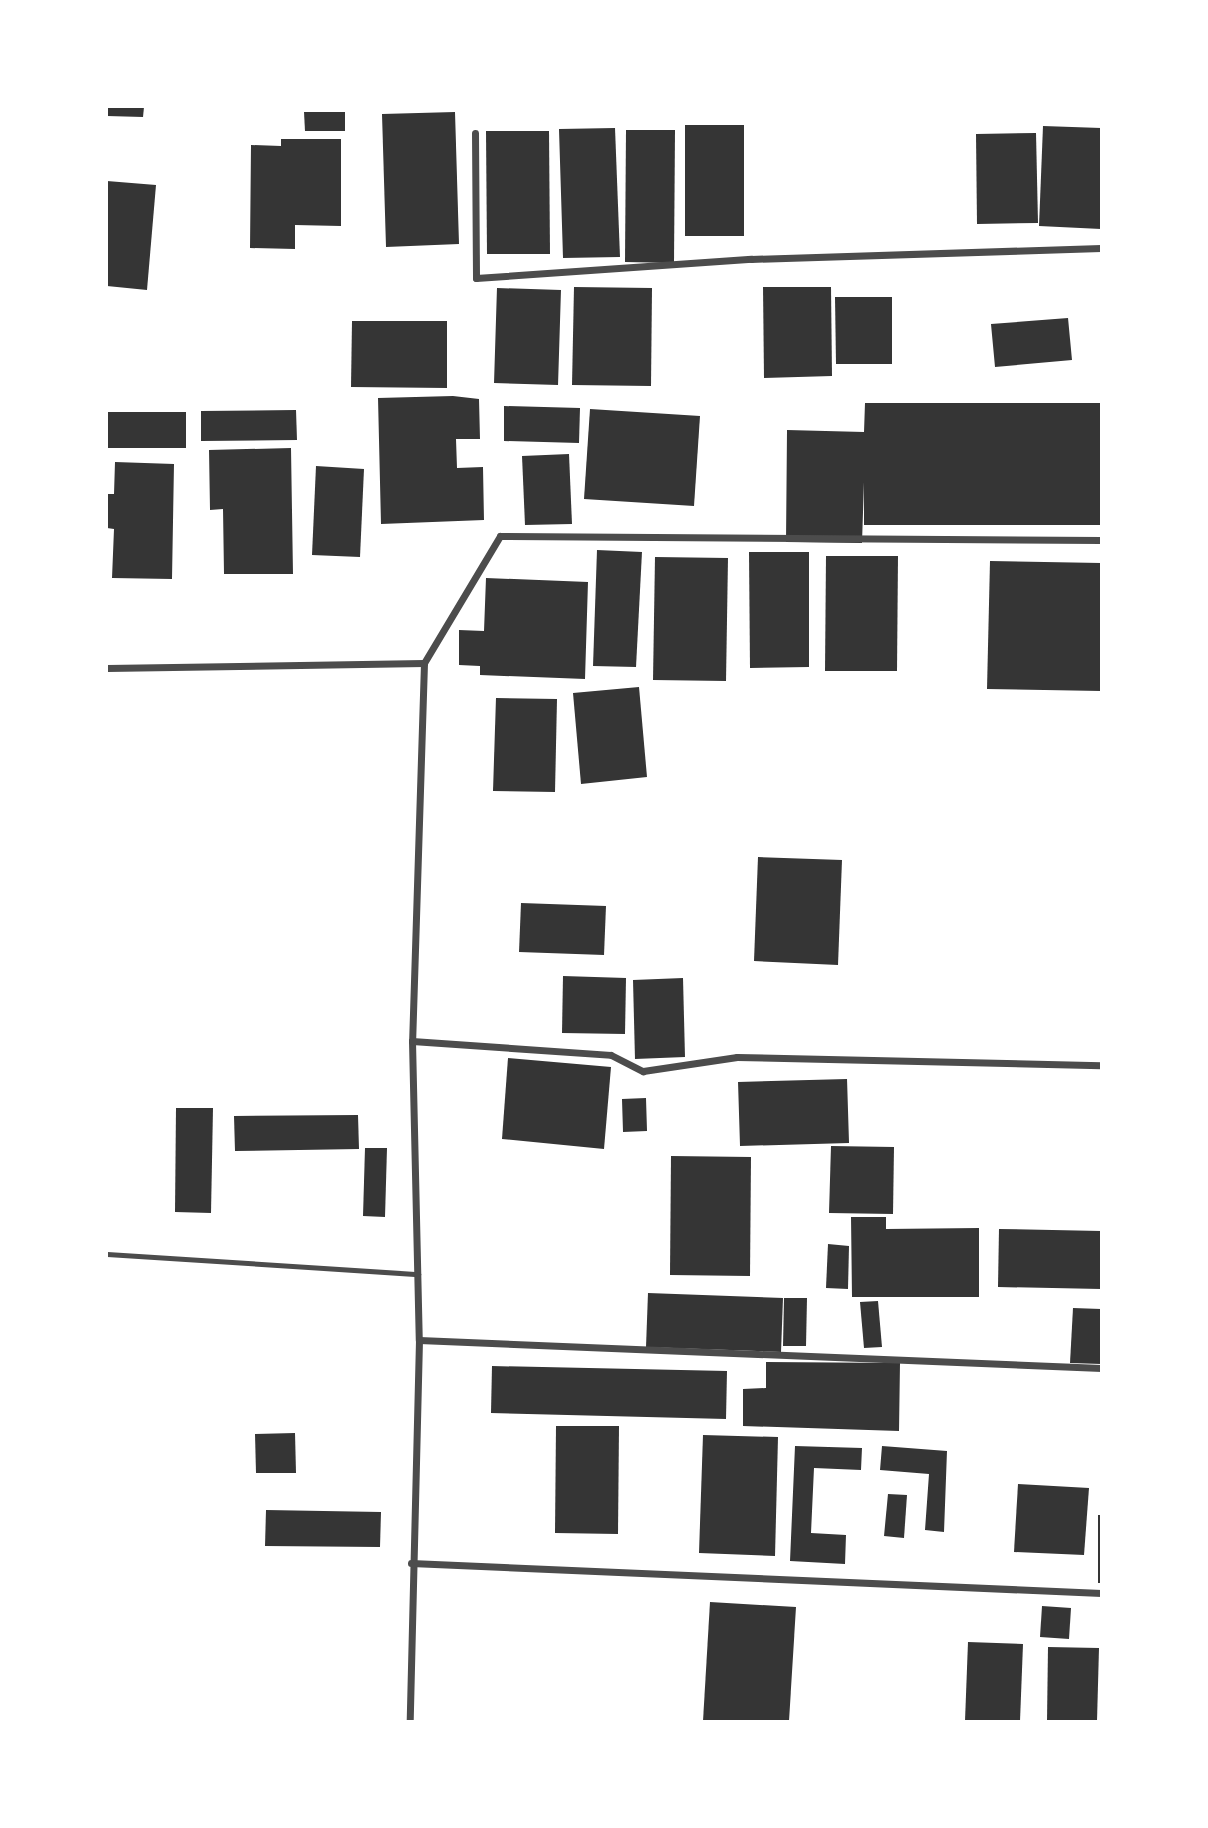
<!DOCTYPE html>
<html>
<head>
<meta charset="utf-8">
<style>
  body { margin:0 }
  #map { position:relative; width:1208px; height:1828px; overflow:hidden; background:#fff; font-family:Karla,sans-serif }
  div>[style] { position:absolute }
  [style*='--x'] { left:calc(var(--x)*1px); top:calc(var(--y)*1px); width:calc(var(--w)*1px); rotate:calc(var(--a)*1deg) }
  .building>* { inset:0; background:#353535 }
  .service>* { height:5px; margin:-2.5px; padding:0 2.5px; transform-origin:2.5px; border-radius:2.5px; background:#4c4c4c }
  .minor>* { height:7px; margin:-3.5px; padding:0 3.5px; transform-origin:3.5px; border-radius:3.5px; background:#4c4c4c }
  span { translate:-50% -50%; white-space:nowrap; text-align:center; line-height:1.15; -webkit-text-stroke:5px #fff; paint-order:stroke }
  .frame { position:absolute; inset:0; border:108px solid #fff; pointer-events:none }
</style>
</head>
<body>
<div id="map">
  <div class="building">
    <div style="clip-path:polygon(107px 107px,144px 107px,143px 117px,107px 116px)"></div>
    <div style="clip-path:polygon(304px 112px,345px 112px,345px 131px,305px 131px)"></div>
    <div style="clip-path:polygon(455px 112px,459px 244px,386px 247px,382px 114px)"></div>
    <div style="clip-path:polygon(685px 125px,744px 125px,744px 236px,685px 236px)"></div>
    <div style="clip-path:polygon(1043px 126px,1101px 128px,1101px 229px,1039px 226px)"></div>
    <div style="clip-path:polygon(615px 128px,620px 257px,563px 258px,559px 129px)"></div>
    <div style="clip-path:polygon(626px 130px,675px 130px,674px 263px,625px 262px)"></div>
    <div style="clip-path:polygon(486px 131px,549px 131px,550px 254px,487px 254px)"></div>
    <div style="clip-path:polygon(1036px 133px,1038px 223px,977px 224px,976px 134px)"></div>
    <div style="clip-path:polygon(281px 139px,341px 139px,341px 226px,295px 225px,295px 249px,250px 248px,251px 145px,281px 146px)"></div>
    <div style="clip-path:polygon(107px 181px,156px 185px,147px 290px,107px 286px)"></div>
    <div style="clip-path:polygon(574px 287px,652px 288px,651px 386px,572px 385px)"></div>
    <div style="clip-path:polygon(763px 287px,831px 287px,832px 376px,764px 378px)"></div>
    <div style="clip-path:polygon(497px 288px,561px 290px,558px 385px,494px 383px)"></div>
    <div style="clip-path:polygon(835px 297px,892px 297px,892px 364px,836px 364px)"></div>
    <div style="clip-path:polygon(1068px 318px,1072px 360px,995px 367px,991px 324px)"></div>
    <div style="clip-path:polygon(352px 321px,447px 321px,447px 388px,351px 387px)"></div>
    <div style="clip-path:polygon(453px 396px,479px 399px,480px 439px,456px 439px,457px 468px,483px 467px,484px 520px,381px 524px,378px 398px)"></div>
    <div style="clip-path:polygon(865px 403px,1101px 403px,1101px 525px,864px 525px,864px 482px,862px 543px,786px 542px,787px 430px,864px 432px)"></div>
    <div style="clip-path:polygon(504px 406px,580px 408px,579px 443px,504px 441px)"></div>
    <div style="clip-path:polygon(590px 409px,700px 416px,694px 506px,584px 499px)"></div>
    <div style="clip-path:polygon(296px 410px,297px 440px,201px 441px,201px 411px)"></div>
    <div style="clip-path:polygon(107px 412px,186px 412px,186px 448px,107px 448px)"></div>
    <div style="clip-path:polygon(291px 448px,293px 574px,224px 574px,223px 509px,210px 510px,209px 450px)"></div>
    <div style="clip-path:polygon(569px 454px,572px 524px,525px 525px,522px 456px)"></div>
    <div style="clip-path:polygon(115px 462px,174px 464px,172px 579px,112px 578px,114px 529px,107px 528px,107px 494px,114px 494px)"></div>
    <div style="clip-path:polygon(316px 466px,364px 469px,360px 557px,312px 555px)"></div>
    <div style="clip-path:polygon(597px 550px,642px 552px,636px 667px,593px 666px)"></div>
    <div style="clip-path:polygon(749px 552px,809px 552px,809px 667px,750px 668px)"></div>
    <div style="clip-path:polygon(826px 556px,898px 556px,897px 671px,825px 671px)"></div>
    <div style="clip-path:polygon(655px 557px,728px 558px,726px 681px,653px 680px)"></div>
    <div style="clip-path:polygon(990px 561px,1101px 563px,1101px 691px,987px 689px)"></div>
    <div style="clip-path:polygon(486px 578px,588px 582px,585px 679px,480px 675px,480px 666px,459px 665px,459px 630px,484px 631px)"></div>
    <div style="clip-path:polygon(639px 687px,647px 777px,581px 784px,573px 693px)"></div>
    <div style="clip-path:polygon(496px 698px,557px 699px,555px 792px,493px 791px)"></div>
    <div style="clip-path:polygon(758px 857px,842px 860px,838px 965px,754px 961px)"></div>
    <div style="clip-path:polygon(521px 903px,606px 906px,604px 955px,519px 952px)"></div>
    <div style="clip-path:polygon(563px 976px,626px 978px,625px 1034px,562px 1033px)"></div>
    <div style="clip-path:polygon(683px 978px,685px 1057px,635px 1059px,633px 980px)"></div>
    <div style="clip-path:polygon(508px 1058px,611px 1067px,604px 1149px,502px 1139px)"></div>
    <div style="clip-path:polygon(847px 1079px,849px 1143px,740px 1146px,738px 1082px)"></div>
    <div style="clip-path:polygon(646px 1098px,647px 1131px,623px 1132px,622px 1099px)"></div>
    <div style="clip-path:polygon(176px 1108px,213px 1108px,211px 1213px,175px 1212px)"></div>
    <div style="clip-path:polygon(358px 1115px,359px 1149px,235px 1151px,234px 1116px)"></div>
    <div style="clip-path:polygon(831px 1146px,894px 1147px,893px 1214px,829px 1213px)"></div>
    <div style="clip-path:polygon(365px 1148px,387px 1148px,385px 1217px,363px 1216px)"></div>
    <div style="clip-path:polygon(671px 1156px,751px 1157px,750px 1276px,670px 1275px)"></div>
    <div style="clip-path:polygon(851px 1217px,886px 1217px,886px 1229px,979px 1228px,979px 1297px,852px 1297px)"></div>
    <div style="clip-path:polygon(999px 1229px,1101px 1231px,1101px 1289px,998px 1287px)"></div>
    <div style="clip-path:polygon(828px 1244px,849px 1246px,848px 1289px,826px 1288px)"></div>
    <div style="clip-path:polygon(648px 1293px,783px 1298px,781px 1352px,646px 1347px)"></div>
    <div style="clip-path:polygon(784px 1298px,807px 1298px,806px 1346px,783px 1346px)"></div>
    <div style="clip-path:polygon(878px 1301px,882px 1347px,864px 1348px,860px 1302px)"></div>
    <div style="clip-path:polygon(1073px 1308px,1101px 1309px,1101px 1364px,1070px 1363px)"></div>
    <div style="clip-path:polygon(766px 1362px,900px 1363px,899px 1431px,743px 1426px,743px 1389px,766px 1388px)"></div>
    <div style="clip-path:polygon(492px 1366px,727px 1371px,726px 1419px,491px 1413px)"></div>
    <div style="clip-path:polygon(556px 1426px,619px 1426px,618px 1534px,555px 1533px)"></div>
    <div style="clip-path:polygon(295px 1433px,296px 1473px,256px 1473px,255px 1434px)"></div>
    <div style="clip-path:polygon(703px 1435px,778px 1437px,775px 1556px,699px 1553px)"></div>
    <div style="clip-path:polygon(795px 1446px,862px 1448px,861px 1470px,814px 1468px,811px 1533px,846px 1535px,845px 1564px,790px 1561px)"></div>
    <div style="clip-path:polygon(882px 1446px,947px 1451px,944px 1532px,925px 1530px,929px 1474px,880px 1470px)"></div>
    <div style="clip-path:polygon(1018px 1484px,1089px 1488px,1084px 1555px,1014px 1552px)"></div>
    <div style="clip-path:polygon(888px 1494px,907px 1495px,904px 1538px,884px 1536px)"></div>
    <div style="clip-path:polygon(266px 1510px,381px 1512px,380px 1547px,265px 1546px)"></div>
    <div style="clip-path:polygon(1098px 1515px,1101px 1515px,1101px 1583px,1098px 1583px)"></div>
    <div style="clip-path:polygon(710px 1602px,796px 1607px,789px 1721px,703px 1721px)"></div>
    <div style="clip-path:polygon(1042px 1606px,1071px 1608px,1069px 1639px,1040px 1637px)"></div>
    <div style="clip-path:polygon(968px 1642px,1023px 1644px,1020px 1721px,965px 1721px)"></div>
    <div style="clip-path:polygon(1048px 1647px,1099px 1648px,1097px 1721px,1047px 1721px)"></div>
  </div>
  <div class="service">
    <div style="--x:107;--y:1254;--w:312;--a:3.7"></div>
  </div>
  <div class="minor">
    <div style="--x:475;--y:133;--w:145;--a:89.6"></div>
    <div style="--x:476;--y:278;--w:276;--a:-4"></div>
    <div style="--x:751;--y:259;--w:350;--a:-1.8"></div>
    <div style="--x:424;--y:663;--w:148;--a:-59.1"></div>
    <div style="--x:500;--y:536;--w:601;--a:0.38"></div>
    <div style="--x:107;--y:668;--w:317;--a:-0.9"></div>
    <div style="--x:424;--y:663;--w:378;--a:91.8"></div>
    <div style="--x:412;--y:1041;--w:299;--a:88.7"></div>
    <div style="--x:419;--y:1340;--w:381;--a:91.4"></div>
    <div style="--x:412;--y:1041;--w:199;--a:4"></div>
    <div style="--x:611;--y:1055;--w:36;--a:27"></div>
    <div style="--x:643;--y:1071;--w:95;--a:-8.5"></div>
    <div style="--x:737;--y:1057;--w:364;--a:1.3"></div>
    <div style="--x:419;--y:1340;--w:683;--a:2.35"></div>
    <div style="--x:411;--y:1563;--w:691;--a:2.49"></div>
  </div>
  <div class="frame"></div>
</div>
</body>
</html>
